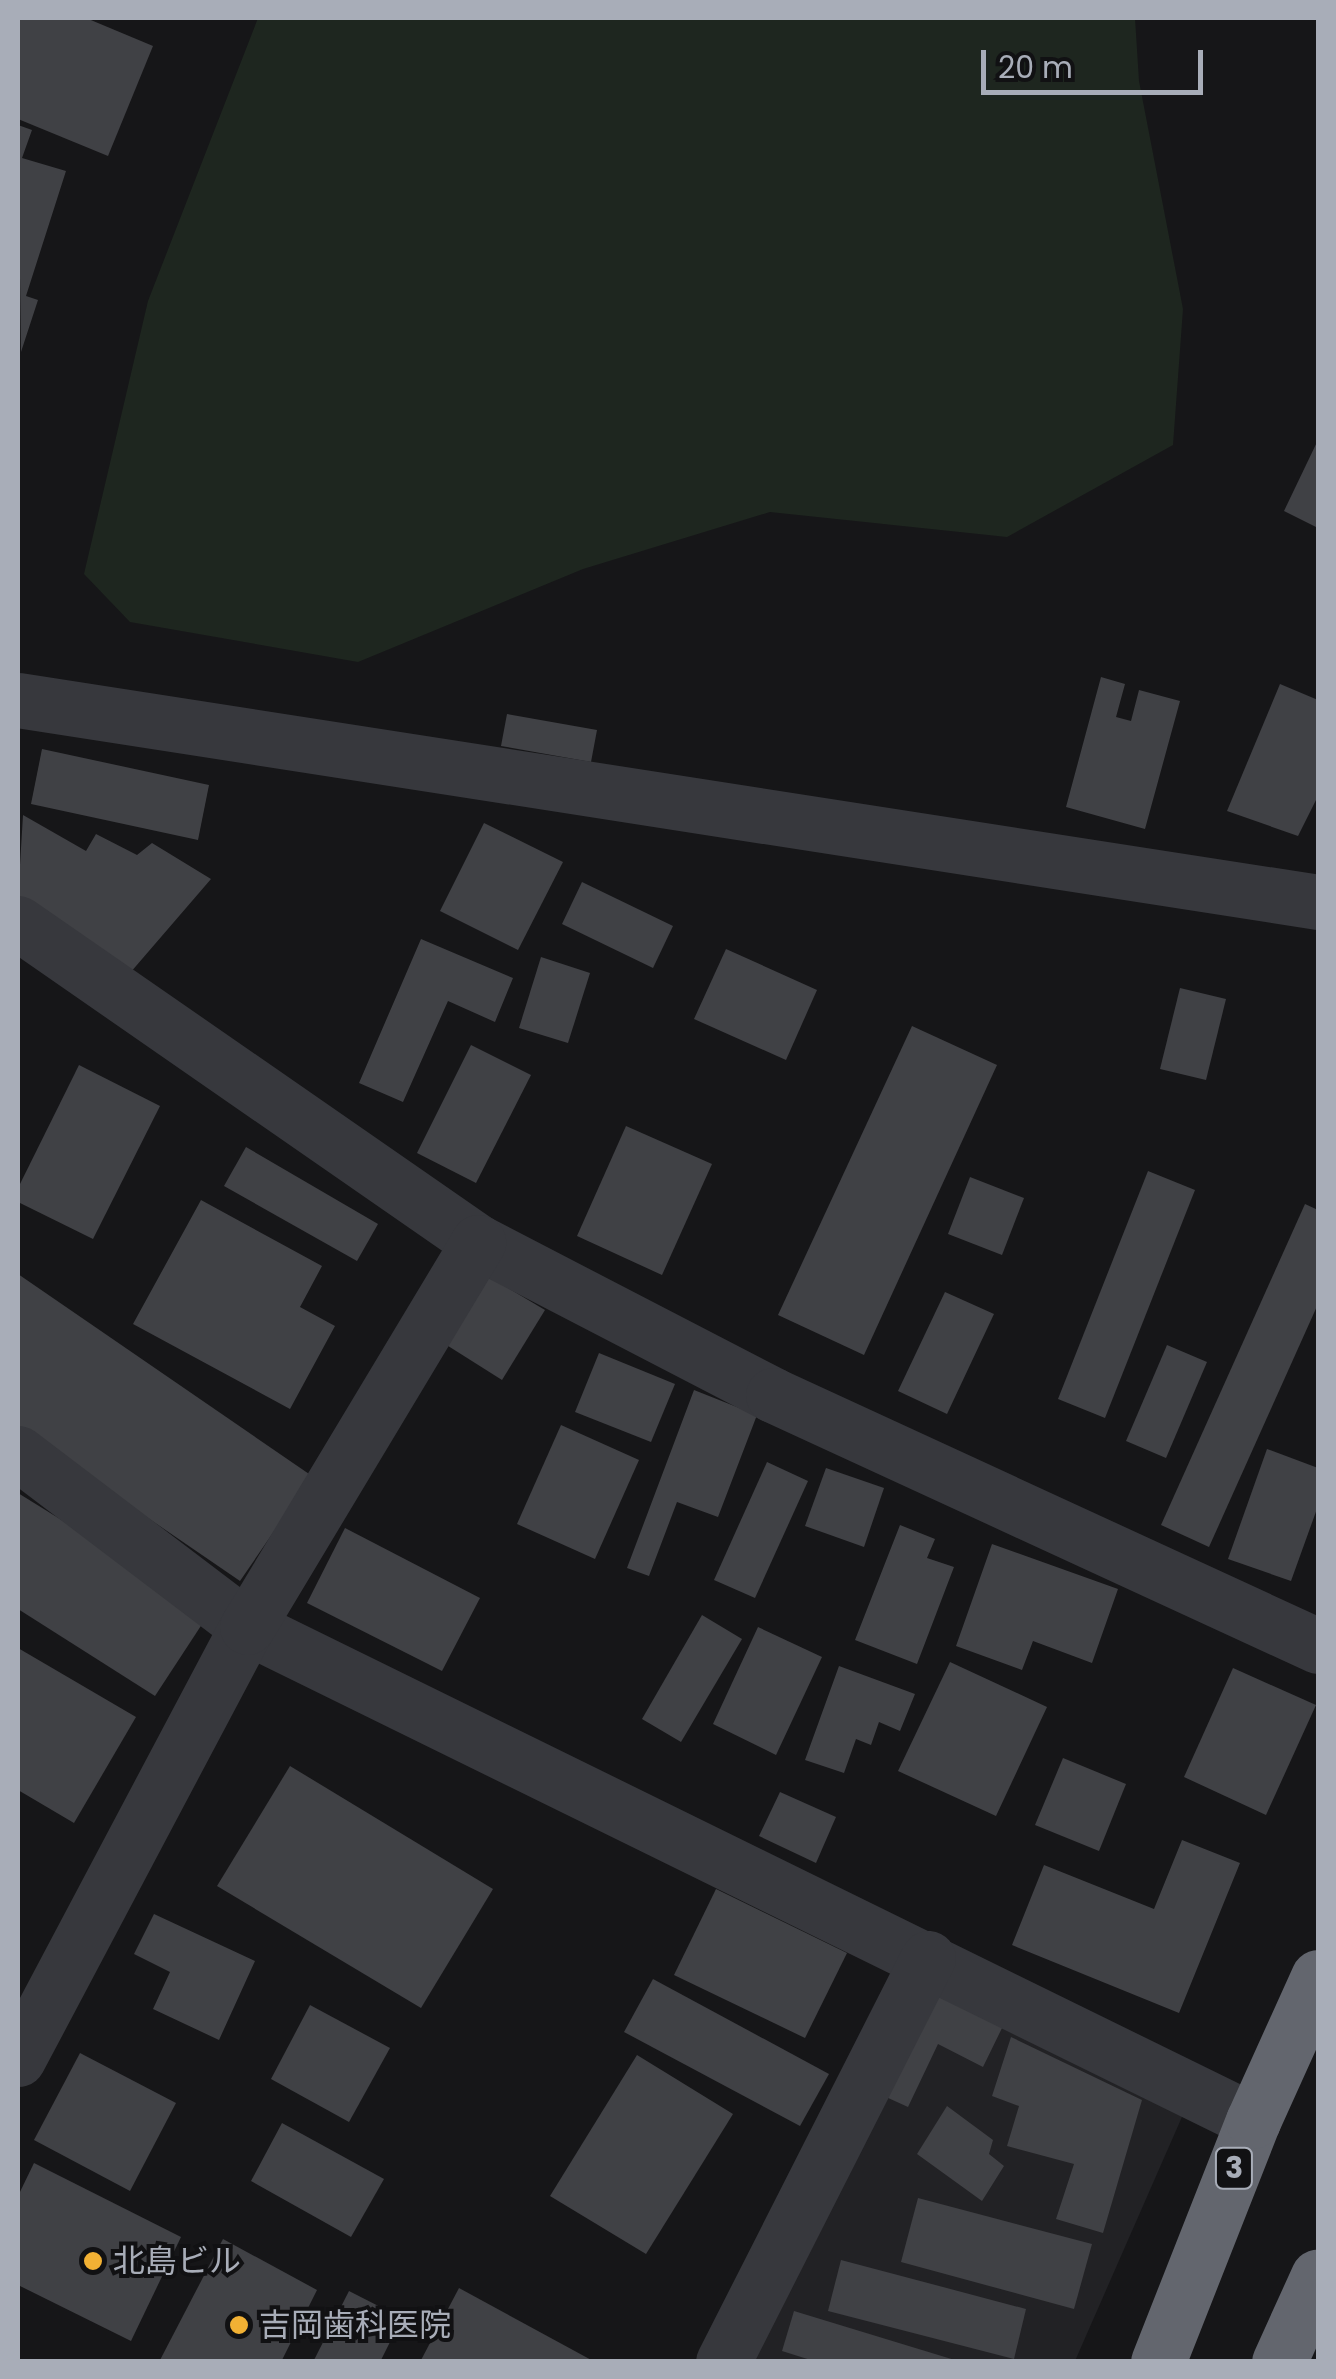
<!DOCTYPE html>
<html>
<head>
<meta charset="utf-8">
<style>
  body { margin:0 }
  #map { position:relative; width:1336px; height:2379px; overflow:hidden; background:#161618; font-family:Poppins,"Noto Sans JP",sans-serif }
  div>[style] { position:absolute }
  [style*='--x'] { left:calc(var(--x)*1px); top:calc(var(--y)*1px); width:calc(var(--w)*1px); rotate:calc(var(--a)*1deg) }
  .built>* { inset:0; background:#222225 }
  .green>* { inset:0; background:#1e261f }
  .building>* { inset:0; background:#404145 }
  .street>* { height:55px; margin:-27.5px; padding:0 27.5px; transform-origin:27.5px; border-radius:27.5px; background:#37383d }
  .highway>* { height:55px; margin:-27.5px; padding:0 27.5px; transform-origin:27.5px; border-radius:27.5px; background:#63666e }
  .dots>* { width:28px; height:28px; translate:-50% -50%; box-sizing:border-box; border:5px solid #111113; border-radius:50% }
  span { translate:-50% -50%; white-space:nowrap; text-align:center; line-height:1.15; -webkit-text-stroke:8px #111113; paint-order:stroke }
  .shield-label span { padding:2px 8px; background:#111113; border:2px solid; border-radius:8px; -webkit-text-stroke-width:0 }
  .shield-label { font-size:30px; color:#a8adb8; font-weight:700 }
  .poi-label { font-size:32px; color:#a8adb8 }
  .left { translate:0 -50%; text-align:left }
  .frame { position:absolute; inset:0; border:20px solid #a8adb8; pointer-events:none }
  .scale { position:absolute; left:981px; top:50px; width:222px; height:45px; box-sizing:border-box; border:5px solid #a8adb8; border-top:0; padding-left:12px; font-size:30px; line-height:35px; white-space:nowrap; color:#a8adb8; -webkit-text-stroke:8px #111113; paint-order:stroke }
</style>
</head>
<body>
<div id="map">
  <div class="built">
    <div style="clip-path:polygon(933px 1974px,1185px 2110px,1075px 2361px,735px 2362px)"></div>
  </div>
  <div class="green">
    <div style="clip-path:polygon(258px 18px,1135px 18px,1139px 81px,1183px 309px,1173px 445px,1007px 537px,770px 512px,583px 569px,358px 662px,130px 622px,84px 574px,148px 301px)"></div>
  </div>
  <div class="building">
    <div style="clip-path:polygon(18px 18px,86px 18px,153px 46px,108px 156px,18px 119px)"></div>
    <div style="clip-path:polygon(18px 125px,32px 130px,22px 158px,66px 171px,26px 296px,38px 300px,21px 352px)"></div>
    <div style="clip-path:polygon(1318px 440px,1318px 528px,1284px 511px)"></div>
    <div style="clip-path:polygon(1101px 677px,1125px 684px,1116px 717px,1131px 721px,1139px 690px,1180px 701px,1145px 829px,1066px 807px)"></div>
    <div style="clip-path:polygon(1280px 684px,1318px 700px,1318px 796px,1298px 836px,1227px 811px)"></div>
    <div style="clip-path:polygon(507px 714px,597px 730px,591px 762px,501px 746px)"></div>
    <div style="clip-path:polygon(42px 749px,209px 785px,198px 840px,31px 804px)"></div>
    <div style="clip-path:polygon(23px 815px,86px 851px,96px 834px,137px 855px,152px 843px,211px 879px,130px 973px,18px 898px)"></div>
    <div style="clip-path:polygon(484px 823px,563px 862px,518px 950px,440px 911px)"></div>
    <div style="clip-path:polygon(582px 882px,673px 926px,653px 968px,562px 924px)"></div>
    <div style="clip-path:polygon(421px 939px,513px 978px,495px 1022px,448px 1001px,403px 1102px,359px 1083px)"></div>
    <div style="clip-path:polygon(726px 949px,817px 990px,786px 1060px,694px 1019px)"></div>
    <div style="clip-path:polygon(541px 957px,590px 973px,568px 1043px,519px 1028px)"></div>
    <div style="clip-path:polygon(1180px 988px,1226px 999px,1206px 1080px,1160px 1069px)"></div>
    <div style="clip-path:polygon(912px 1026px,997px 1065px,864px 1355px,778px 1315px)"></div>
    <div style="clip-path:polygon(471px 1045px,531px 1075px,476px 1183px,417px 1153px)"></div>
    <div style="clip-path:polygon(79px 1065px,160px 1106px,93px 1239px,18px 1202px,18px 1188px)"></div>
    <div style="clip-path:polygon(626px 1126px,712px 1164px,662px 1275px,577px 1236px)"></div>
    <div style="clip-path:polygon(246px 1147px,378px 1224px,357px 1261px,224px 1186px)"></div>
    <div style="clip-path:polygon(1148px 1171px,1195px 1190px,1105px 1418px,1058px 1399px)"></div>
    <div style="clip-path:polygon(970px 1177px,1024px 1198px,1002px 1255px,948px 1234px)"></div>
    <div style="clip-path:polygon(201px 1200px,322px 1266px,300px 1307px,335px 1326px,290px 1409px,133px 1324px)"></div>
    <div style="clip-path:polygon(1305px 1204px,1318px 1210px,1318px 1304px,1209px 1547px,1161px 1525px)"></div>
    <div style="clip-path:polygon(18px 1274px,312px 1476px,240px 1581px,18px 1429px)"></div>
    <div style="clip-path:polygon(488px 1276px,545px 1310px,502px 1380px,445px 1344px)"></div>
    <div style="clip-path:polygon(945px 1292px,994px 1314px,947px 1414px,898px 1391px)"></div>
    <div style="clip-path:polygon(1167px 1345px,1207px 1362px,1166px 1458px,1126px 1441px)"></div>
    <div style="clip-path:polygon(599px 1353px,675px 1384px,651px 1442px,575px 1412px)"></div>
    <div style="clip-path:polygon(694px 1390px,757px 1415px,718px 1517px,677px 1502px,649px 1576px,627px 1568px)"></div>
    <div style="clip-path:polygon(561px 1425px,639px 1460px,595px 1559px,517px 1524px)"></div>
    <div style="clip-path:polygon(1267px 1449px,1318px 1468px,1318px 1506px,1291px 1581px,1228px 1559px)"></div>
    <div style="clip-path:polygon(767px 1462px,808px 1481px,755px 1598px,714px 1580px)"></div>
    <div style="clip-path:polygon(826px 1468px,884px 1488px,864px 1547px,805px 1526px)"></div>
    <div style="clip-path:polygon(18px 1493px,210px 1612px,155px 1696px,18px 1609px)"></div>
    <div style="clip-path:polygon(900px 1525px,935px 1539px,927px 1558px,954px 1567px,917px 1664px,855px 1640px)"></div>
    <div style="clip-path:polygon(345px 1528px,480px 1598px,442px 1671px,307px 1603px)"></div>
    <div style="clip-path:polygon(992px 1544px,1118px 1589px,1092px 1663px,1033px 1641px,1022px 1670px,956px 1646px)"></div>
    <div style="clip-path:polygon(702px 1615px,742px 1639px,681px 1742px,642px 1719px)"></div>
    <div style="clip-path:polygon(758px 1627px,822px 1657px,776px 1755px,713px 1724px)"></div>
    <div style="clip-path:polygon(18px 1648px,136px 1717px,74px 1823px,18px 1790px)"></div>
    <div style="clip-path:polygon(950px 1662px,1047px 1707px,996px 1816px,898px 1771px)"></div>
    <div style="clip-path:polygon(839px 1666px,915px 1694px,900px 1731px,879px 1722px,871px 1745px,856px 1739px,844px 1773px,805px 1760px)"></div>
    <div style="clip-path:polygon(1233px 1668px,1316px 1705px,1266px 1815px,1184px 1777px)"></div>
    <div style="clip-path:polygon(1063px 1758px,1126px 1784px,1099px 1851px,1035px 1825px)"></div>
    <div style="clip-path:polygon(290px 1766px,493px 1889px,421px 2008px,217px 1886px)"></div>
    <div style="clip-path:polygon(780px 1792px,836px 1817px,816px 1863px,759px 1836px)"></div>
    <div style="clip-path:polygon(1182px 1840px,1240px 1863px,1179px 2013px,1012px 1945px,1044px 1865px,1154px 1909px)"></div>
    <div style="clip-path:polygon(716px 1889px,847px 1953px,805px 2038px,674px 1975px)"></div>
    <div style="clip-path:polygon(154px 1914px,255px 1961px,219px 2040px,153px 2009px,170px 1972px,134px 1954px)"></div>
    <div style="clip-path:polygon(653px 1979px,829px 2074px,800px 2126px,624px 2032px)"></div>
    <div style="clip-path:polygon(936px 1994px,1003px 2026px,983px 2067px,938px 2044px,908px 2107px,886px 2097px)"></div>
    <div style="clip-path:polygon(310px 2005px,390px 2048px,349px 2122px,271px 2079px)"></div>
    <div style="clip-path:polygon(1011px 2037px,1142px 2100px,1103px 2233px,1056px 2219px,1074px 2164px,1007px 2146px,1019px 2106px,992px 2096px)"></div>
    <div style="clip-path:polygon(80px 2053px,176px 2103px,130px 2191px,34px 2140px)"></div>
    <div style="clip-path:polygon(637px 2055px,733px 2114px,646px 2254px,550px 2196px)"></div>
    <div style="clip-path:polygon(947px 2106px,993px 2140px,989px 2154px,1004px 2166px,982px 2201px,917px 2154px)"></div>
    <div style="clip-path:polygon(282px 2123px,384px 2179px,351px 2237px,251px 2181px)"></div>
    <div style="clip-path:polygon(34px 2163px,181px 2237px,131px 2341px,18px 2285px,18px 2196px)"></div>
    <div style="clip-path:polygon(918px 2198px,1092px 2244px,1074px 2309px,901px 2262px)"></div>
    <div style="clip-path:polygon(223px 2239px,317px 2290px,281px 2362px,159px 2362px)"></div>
    <div style="clip-path:polygon(841px 2260px,1026px 2309px,1014px 2359px,828px 2311px)"></div>
    <div style="clip-path:polygon(459px 2288px,595px 2362px,420px 2362px)"></div>
    <div style="clip-path:polygon(349px 2291px,402px 2318px,380px 2362px,313px 2362px)"></div>
    <div style="clip-path:polygon(794px 2311px,958px 2361px,958px 2362px,817px 2362px,782px 2351px)"></div>
  </div>
  <div class="street">
    <div style="--x:18;--y:700;--w:1316;--a:8.83"></div>
    <div style="--x:18;--y:923;--w:560;--a:34.74"></div>
    <div style="--x:478;--y:1242;--w:332;--a:27.4"></div>
    <div style="--x:773;--y:1395;--w:600;--a:24.73"></div>
    <div style="--x:18;--y:1453;--w:288;--a:37.2"></div>
    <div style="--x:247;--y:1627;--w:1121;--a:26.15"></div>
    <div style="--x:18;--y:2059;--w:489;--a:-62.1"></div>
    <div style="--x:247;--y:1627;--w:449;--a:-59"></div>
    <div style="--x:723;--y:2362;--w:453;--a:-63.1"></div>
  </div>
  <div class="highway">
    <div style="--x:1158;--y:2362;--w:259;--a:-68.5"></div>
    <div style="--x:1253;--y:2121;--w:158;--a:-65.7"></div>
    <div style="--x:1279;--y:2362;--w:94;--a:-65.6"></div>
  </div>
  <div class="dots">
    <div style="left:93px;top:2261px;background:#f2b134"></div>
    <div style="left:239px;top:2325px;background:#f2b134"></div>
  </div>
  <div class="shield-label">
    <span style="left:1234px;top:2168px">3</span>
  </div>
  <div class="poi-label">
    <span class="left" style="left:113px;top:2261px">北島ビル</span>
    <span class="left" style="left:259px;top:2325px">吉岡歯科医院</span>
  </div>
  <div class="frame"></div>
  <div class="scale">20 m</div>
</div>
</body>
</html>
